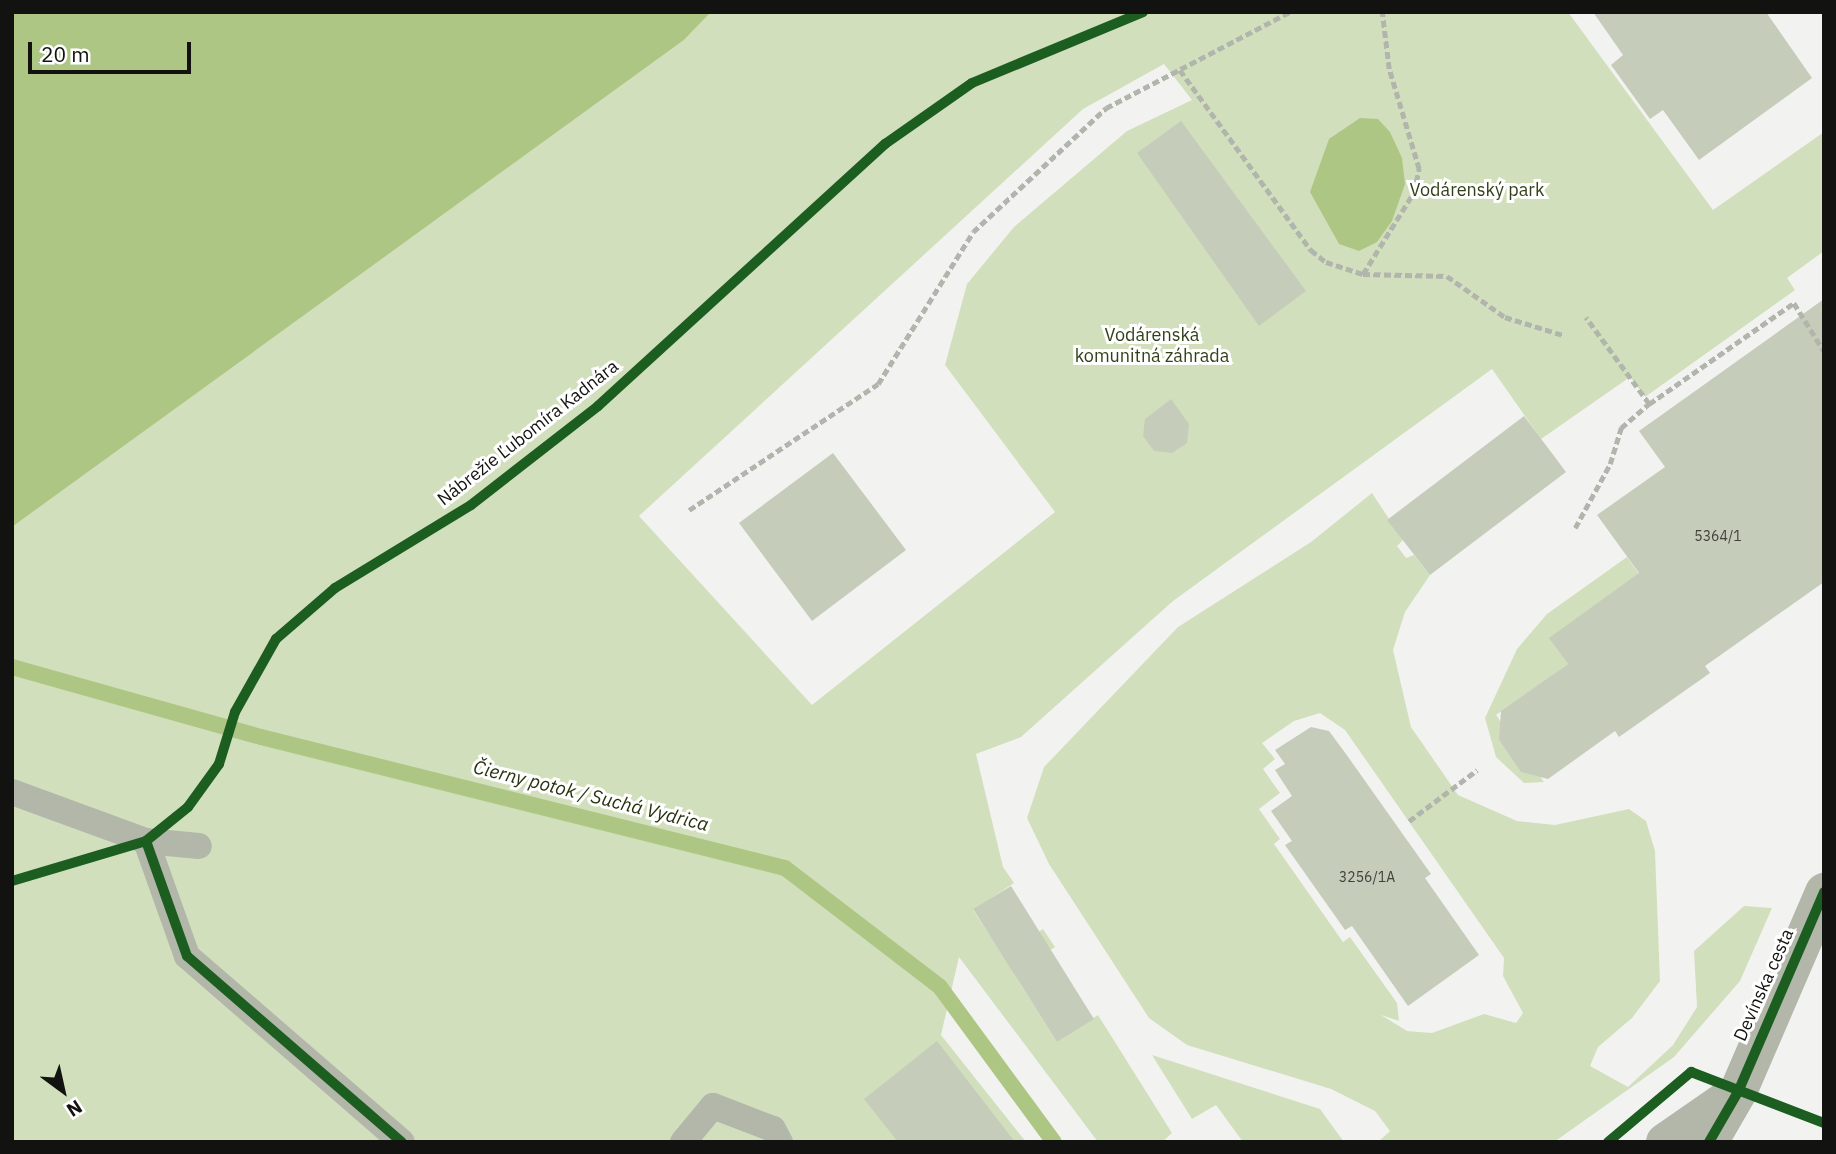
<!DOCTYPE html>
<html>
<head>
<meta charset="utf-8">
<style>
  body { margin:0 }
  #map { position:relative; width:1836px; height:1154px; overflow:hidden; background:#f2f3f0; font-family:"IBM Plex Sans",sans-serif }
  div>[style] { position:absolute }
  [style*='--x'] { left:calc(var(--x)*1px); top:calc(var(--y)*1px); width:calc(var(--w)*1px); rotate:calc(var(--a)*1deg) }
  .green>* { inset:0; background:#d2dfbd }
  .water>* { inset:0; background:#aec684 }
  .stream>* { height:16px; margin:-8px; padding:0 8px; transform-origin:8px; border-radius:8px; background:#aec684 }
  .building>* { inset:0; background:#c5ccba }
  .path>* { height:4.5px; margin-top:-2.25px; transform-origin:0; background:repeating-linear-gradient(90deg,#b1b5ac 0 7px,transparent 0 10.5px) }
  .service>* { height:26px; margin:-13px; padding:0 13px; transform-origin:13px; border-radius:13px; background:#b2b7aa }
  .tertiary>* { height:38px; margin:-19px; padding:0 19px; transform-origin:19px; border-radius:19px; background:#b2b7aa }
  .cycleway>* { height:10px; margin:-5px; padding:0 5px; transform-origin:5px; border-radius:5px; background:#1b5e20 }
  span { translate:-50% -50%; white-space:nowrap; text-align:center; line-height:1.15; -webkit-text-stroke:6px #fff; paint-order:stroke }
  .number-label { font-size:14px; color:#3f413b }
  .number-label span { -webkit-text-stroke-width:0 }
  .park-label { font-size:18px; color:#33411a }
  .street-label { font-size:18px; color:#121311 }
  .water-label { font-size:19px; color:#25320c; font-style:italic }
  .frame { position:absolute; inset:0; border:14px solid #121311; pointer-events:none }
  .north { position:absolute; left:28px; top:1056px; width:70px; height:70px; -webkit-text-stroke:5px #fff; paint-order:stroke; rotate:147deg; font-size:19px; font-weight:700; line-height:28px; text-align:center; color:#121311 }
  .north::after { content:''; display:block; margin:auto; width:24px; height:32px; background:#121311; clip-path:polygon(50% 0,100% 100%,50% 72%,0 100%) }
  .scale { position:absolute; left:28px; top:42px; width:163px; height:32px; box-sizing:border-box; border:4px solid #121311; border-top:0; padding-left:9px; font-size:21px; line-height:24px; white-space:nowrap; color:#121311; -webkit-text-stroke:5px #fff; paint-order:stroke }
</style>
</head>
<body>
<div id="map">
  <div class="green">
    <div style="clip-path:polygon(evenodd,711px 12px,1568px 12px,1713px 210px,1824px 132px,1824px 251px,1787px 278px,1795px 290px,1645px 397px,1630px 377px,1541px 439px,1492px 369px,1173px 601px,1021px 737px,976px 754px,1003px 867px,1014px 883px,973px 910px,1002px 954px,1043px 929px,1055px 947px,1014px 974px,1057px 1042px,1098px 1015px,1172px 1133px,1162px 1142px,1098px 1142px,959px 957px,941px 1035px,1026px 1142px,12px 1142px,12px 527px,684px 40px,711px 12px,1164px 64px,1192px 100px,1127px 131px,1014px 227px,967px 284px,945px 365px,1055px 512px,812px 705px,639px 516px,1083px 109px,1164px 64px)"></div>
    <div style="clip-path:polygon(evenodd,1372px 493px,1403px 540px,1397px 546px,1406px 558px,1414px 555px,1430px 575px,1405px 612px,1393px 650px,1411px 727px,1458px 795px,1517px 821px,1555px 825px,1629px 809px,1646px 821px,1655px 851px,1660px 981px,1632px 1018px,1598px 1047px,1590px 1066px,1628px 1087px,1673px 1045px,1697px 1007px,1694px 951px,1744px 906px,1772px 908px,1740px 981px,1674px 1057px,1554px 1142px,1378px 1142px,1390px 1131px,1375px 1111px,1331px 1089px,1187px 1045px,1149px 1018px,1049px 864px,1027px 818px,1044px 767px,1178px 627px,1311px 542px,1372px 493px,1320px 713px,1345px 730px,1504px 958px,1503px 976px,1523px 1013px,1516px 1023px,1484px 1014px,1432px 1033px,1407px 1031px,1381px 1015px,1399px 1021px,1397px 1003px,1350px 937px,1343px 942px,1274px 844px,1280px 839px,1259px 809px,1280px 793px,1263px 769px,1275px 759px,1262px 743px,1294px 721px,1320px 713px)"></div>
    <div style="clip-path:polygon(1627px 557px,1639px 574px,1550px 638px,1568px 664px,1496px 715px,1505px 728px,1499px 740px,1521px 771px,1534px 768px,1544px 782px,1524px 783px,1496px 757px,1485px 718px,1517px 649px,1547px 614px)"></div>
    <div style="clip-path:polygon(1152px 1055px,1320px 1109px,1344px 1142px,1243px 1142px,1216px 1105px,1192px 1119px)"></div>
  </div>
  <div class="water">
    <div style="clip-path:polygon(12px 12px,711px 12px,684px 40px,12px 527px)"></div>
    <div style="clip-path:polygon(1360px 118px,1378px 119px,1390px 132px,1402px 158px,1405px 184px,1392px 221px,1377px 242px,1359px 251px,1339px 244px,1310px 192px,1329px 139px)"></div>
  </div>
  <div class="stream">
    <div style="--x:12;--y:667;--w:259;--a:15.7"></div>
    <div style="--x:261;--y:737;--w:540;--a:14.04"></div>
    <div style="--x:785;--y:868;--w:195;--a:37.5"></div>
    <div style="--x:940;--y:987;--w:192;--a:53.7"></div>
  </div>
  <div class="building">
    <div style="clip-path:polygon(1593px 12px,1766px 12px,1812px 78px,1699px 160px,1663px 110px,1650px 119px,1611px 65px,1623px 55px)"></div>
    <div style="clip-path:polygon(1181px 121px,1306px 291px,1259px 326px,1137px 153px)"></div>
    <div style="clip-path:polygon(1824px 299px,1824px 582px,1705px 666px,1710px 673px,1619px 737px,1615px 731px,1548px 779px,1521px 772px,1499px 740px,1501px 711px,1568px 664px,1549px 638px,1639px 573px,1597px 515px,1665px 467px,1639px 431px)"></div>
    <div style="clip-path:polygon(1171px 399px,1189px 424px,1187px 443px,1172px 453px,1154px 451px,1143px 436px,1145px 419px)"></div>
    <div style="clip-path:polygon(1524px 416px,1566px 472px,1430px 575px,1387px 520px)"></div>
    <div style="clip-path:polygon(833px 453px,906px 550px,812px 621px,739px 523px)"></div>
    <div style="clip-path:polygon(1311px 727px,1329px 731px,1346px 754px,1431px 874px,1425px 878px,1479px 955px,1408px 1006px,1352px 926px,1345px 930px,1285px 845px,1292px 841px,1271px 811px,1292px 796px,1275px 770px,1285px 764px,1275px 750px)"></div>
    <div style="clip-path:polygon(1011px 886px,1094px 1019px,1057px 1042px,973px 909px)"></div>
    <div style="clip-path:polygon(937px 1041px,1015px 1142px,898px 1142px,864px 1099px)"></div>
  </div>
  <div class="path">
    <div style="--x:1180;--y:70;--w:223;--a:54"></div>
    <div style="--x:1311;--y:250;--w:19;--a:39"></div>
    <div style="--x:1326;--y:262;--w:39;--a:18"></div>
    <div style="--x:1363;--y:274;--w:84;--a:1.4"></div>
    <div style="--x:1447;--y:276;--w:71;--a:35.3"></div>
    <div style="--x:1505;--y:317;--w:61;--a:17.2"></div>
    <div style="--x:1363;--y:274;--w:97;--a:-58.1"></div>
    <div style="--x:1414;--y:192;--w:24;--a:-78"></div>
    <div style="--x:1419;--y:169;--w:104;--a:-106.7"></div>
    <div style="--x:1389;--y:69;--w:57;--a:-97"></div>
    <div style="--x:1649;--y:404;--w:177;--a:-34.9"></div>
    <div style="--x:1794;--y:303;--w:57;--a:58"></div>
    <div style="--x:689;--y:510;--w:227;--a:-33.7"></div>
    <div style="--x:878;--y:384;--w:179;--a:-58"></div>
    <div style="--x:973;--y:232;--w:182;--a:-43"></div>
    <div style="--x:1106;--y:108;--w:208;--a:-27.6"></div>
    <div style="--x:1575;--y:528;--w:73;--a:-61.3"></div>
    <div style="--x:1610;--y:464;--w:38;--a:-73"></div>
    <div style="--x:1621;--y:428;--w:37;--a:-41"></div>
    <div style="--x:1649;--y:404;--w:107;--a:-126.2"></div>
    <div style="--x:1409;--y:821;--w:85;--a:-36.9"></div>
  </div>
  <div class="service">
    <div style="--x:12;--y:792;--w:143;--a:20.1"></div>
    <div style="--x:146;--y:841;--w:53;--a:5.4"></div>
    <div style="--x:146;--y:841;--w:122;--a:70.4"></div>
    <div style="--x:187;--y:956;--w:284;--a:40.9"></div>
    <div style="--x:683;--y:1142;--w:47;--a:-50.2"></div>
    <div style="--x:713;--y:1106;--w:64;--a:21"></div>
    <div style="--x:773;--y:1129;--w:15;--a:62"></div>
  </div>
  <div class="tertiary">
    <div style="--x:1665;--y:1142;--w:79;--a:-34.7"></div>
    <div style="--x:1709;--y:1142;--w:58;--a:-59.9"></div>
    <div style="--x:1738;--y:1092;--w:218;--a:-66.7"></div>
  </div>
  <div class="cycleway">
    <div style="--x:146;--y:841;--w:122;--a:70.4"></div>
    <div style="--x:187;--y:956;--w:284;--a:40.9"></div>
    <div style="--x:12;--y:881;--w:140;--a:-16.6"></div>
    <div style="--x:146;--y:841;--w:54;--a:-39"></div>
    <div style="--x:188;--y:807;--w:53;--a:-54.2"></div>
    <div style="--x:219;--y:764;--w:54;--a:-72.9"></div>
    <div style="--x:235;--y:712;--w:84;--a:-60.7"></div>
    <div style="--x:276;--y:639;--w:78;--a:-40.8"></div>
    <div style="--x:335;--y:588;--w:159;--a:-31.4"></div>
    <div style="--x:471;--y:505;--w:161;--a:-37.9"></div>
    <div style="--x:598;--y:406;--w:389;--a:-42.4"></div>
    <div style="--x:885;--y:144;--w:106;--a:-35"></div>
    <div style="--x:972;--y:83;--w:185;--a:-22.5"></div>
    <div style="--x:1608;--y:1142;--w:109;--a:-40.1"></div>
    <div style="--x:1691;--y:1072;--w:142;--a:21"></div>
    <div style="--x:1709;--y:1142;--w:58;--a:-59.9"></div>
    <div style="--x:1738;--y:1092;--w:218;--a:-66.7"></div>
  </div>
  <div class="number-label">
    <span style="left:1718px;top:536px">5364/1</span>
    <span style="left:1367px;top:877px">3256/1A</span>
  </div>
  <div class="park-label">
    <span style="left:1477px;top:190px">Vodárenský park</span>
    <span style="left:1152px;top:346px">Vodárenská<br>komunitná záhrada</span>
  </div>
  <div class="street-label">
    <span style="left:528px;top:433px;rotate:-38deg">Nábrežie Ľubomíra Kadnára</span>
    <span style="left:1764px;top:985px;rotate:-66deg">Devínska cesta</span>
  </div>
  <div class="water-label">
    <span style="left:591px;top:796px;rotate:14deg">Čierny potok / Suchá Vydrica</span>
  </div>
  <div class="frame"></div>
  <div class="north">N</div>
  <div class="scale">20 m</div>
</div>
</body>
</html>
